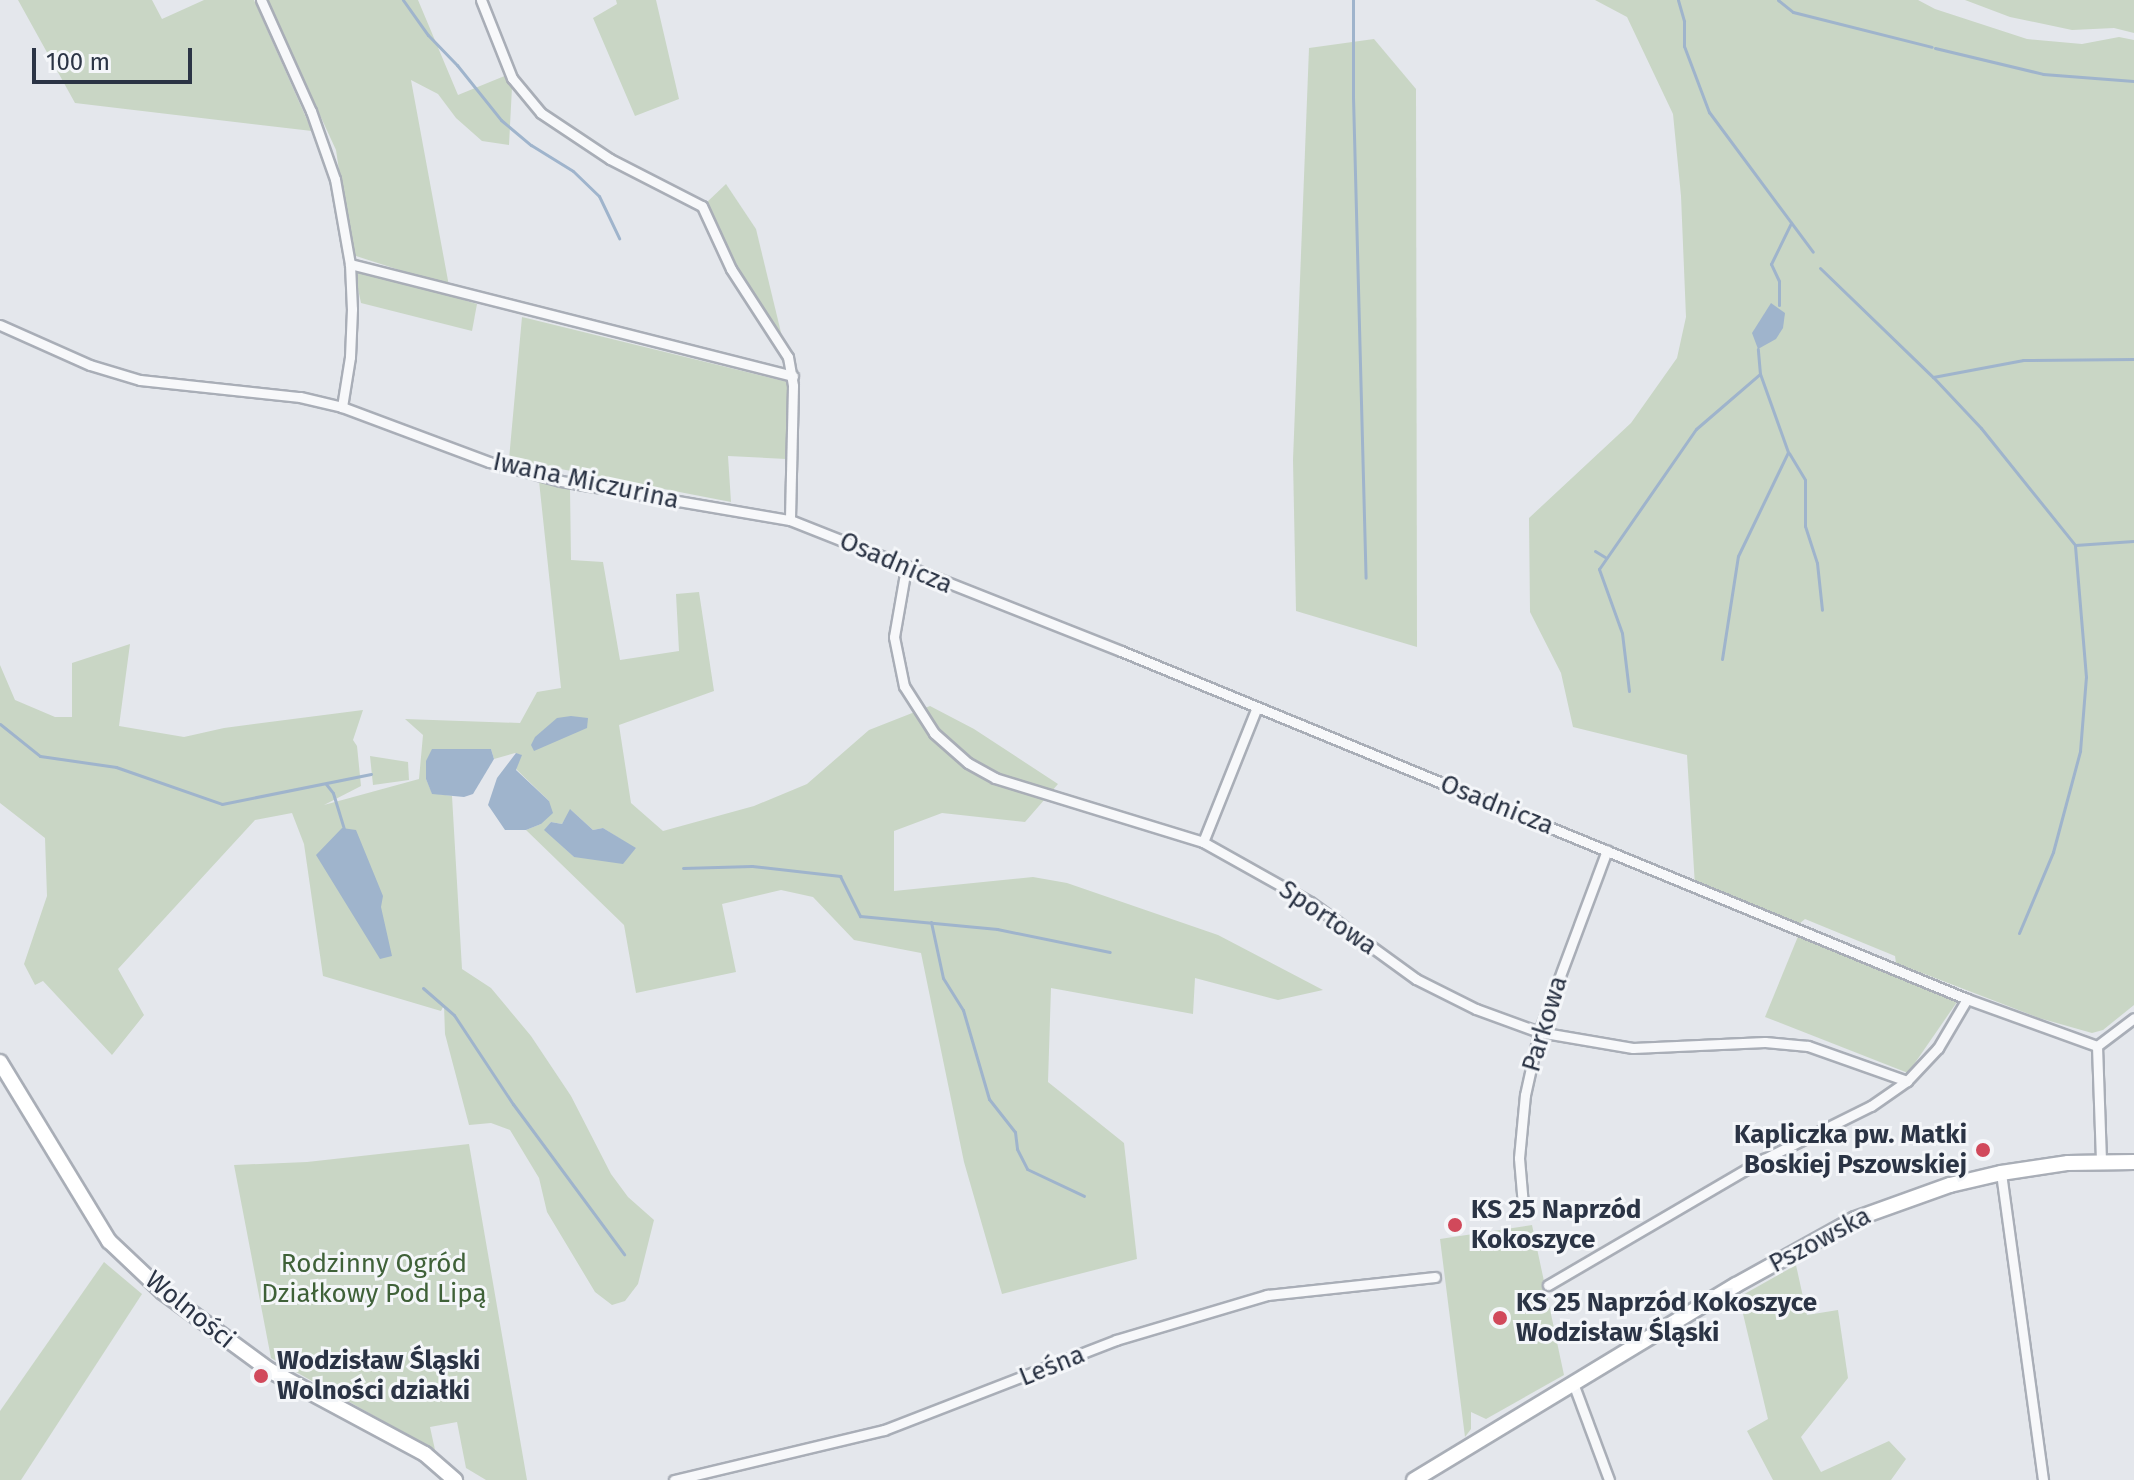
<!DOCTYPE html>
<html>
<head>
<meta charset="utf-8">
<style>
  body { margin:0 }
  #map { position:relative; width:2134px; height:1480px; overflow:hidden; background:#e4e7ec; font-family:"Fira Sans",sans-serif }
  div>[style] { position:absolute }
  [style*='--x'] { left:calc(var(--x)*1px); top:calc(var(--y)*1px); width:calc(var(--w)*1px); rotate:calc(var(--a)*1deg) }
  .green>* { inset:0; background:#c9d6c5 }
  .water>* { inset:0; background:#9fb4cc }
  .stream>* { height:3px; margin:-1.5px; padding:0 1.5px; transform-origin:1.5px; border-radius:1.5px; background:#9fb4cc }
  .roads { filter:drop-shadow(2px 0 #a9aeb7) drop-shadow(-2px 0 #a9aeb7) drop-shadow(0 2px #a9aeb7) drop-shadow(0 -2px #a9aeb7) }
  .street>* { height:9px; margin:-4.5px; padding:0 4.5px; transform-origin:4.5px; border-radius:4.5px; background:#f7f8fa }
  .secondary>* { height:14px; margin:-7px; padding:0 7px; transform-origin:7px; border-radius:7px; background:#fff }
  .dots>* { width:22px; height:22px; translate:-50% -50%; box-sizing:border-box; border:4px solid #f4f6f9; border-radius:50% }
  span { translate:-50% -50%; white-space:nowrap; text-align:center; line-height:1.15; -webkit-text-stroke:6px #f4f6f9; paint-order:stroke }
  .street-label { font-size:26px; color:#2b3445 }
  .poi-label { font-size:26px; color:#2b3445; font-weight:700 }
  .right { translate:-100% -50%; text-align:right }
  .left { translate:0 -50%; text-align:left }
  .park-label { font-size:26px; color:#3f6138 }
  .scale { position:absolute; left:32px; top:48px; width:160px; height:36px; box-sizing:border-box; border:4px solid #2b3445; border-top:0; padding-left:10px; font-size:24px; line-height:28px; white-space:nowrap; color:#2b3445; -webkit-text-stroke:6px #f4f6f9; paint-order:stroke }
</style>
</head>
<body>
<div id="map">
  <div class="green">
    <div style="clip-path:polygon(18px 0,152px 0,162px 19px,204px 0,254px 0,312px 131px,75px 103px)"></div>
    <div style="clip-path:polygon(267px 0,418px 0,458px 95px,507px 75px,512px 87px,509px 145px,482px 141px,456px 118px,438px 94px,411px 80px,449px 286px,356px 256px,351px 251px,336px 150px)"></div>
    <div style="clip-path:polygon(616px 0,656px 0,679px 99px,635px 116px,593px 18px,617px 4px)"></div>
    <div style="clip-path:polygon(1595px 0,1918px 0,1935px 9px,2027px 39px,2082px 44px,2119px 37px,2134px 40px,2134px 1005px,2103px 1030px,2092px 1033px,2039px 1018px,1896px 963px,1895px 956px,1805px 919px,1799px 924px,1695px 886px,1687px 755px,1573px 727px,1561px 673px,1530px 612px,1529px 518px,1631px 423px,1677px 358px,1686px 317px,1681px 196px,1673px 114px,1627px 17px)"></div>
    <div style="clip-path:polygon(1965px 0,2134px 0,2134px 33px,2114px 28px,2072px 30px,2010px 17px)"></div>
    <div style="clip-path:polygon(1374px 39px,1416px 89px,1417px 647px,1296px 611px,1293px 460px,1309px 48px)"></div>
    <div style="clip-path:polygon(726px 184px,756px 229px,784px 345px,739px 275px,705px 204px)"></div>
    <div style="clip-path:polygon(362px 269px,477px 304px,472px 331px,361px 303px,355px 275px)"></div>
    <div style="clip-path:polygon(522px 317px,788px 382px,786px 459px,728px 456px,731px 502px,509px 459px)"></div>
    <div style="clip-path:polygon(evenodd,539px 481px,570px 488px,571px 560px,603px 562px,620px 660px,679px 651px,676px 594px,699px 592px,714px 691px,619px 725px,631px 803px,663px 831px,754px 806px,807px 784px,869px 730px,930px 706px,974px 729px,1058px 784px,1025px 822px,942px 813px,894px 831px,894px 891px,1033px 877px,1067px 883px,1218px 935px,1323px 990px,1278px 1000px,1195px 978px,1193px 1014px,1051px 988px,1048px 1082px,1124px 1143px,1137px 1259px,1002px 1294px,964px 1162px,921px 953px,854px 940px,813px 897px,781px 890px,722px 904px,736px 972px,636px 993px,624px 925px,526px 830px,541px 824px,549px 801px,516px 769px,521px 755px,515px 753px,494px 759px,491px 749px,426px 761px,426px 779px,432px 793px,452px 796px,462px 969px,491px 988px,531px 1036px,571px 1096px,611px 1174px,628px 1197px,654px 1220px,638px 1284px,625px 1301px,612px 1305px,595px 1292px,547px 1212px,539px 1178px,510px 1130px,491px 1123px,469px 1125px,445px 1034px,444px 1005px,441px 1011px,323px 976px,304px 844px,292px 813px,255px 820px,118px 969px,144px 1015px,112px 1055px,43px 981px,35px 985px,24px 964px,47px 896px,45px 838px,0 803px,0 665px,15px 700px,55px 717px,72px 717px,72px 663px,130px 644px,119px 726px,184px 737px,224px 728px,363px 710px,353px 740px,357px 746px,361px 786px,324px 805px,419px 779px,423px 735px,405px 719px,520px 723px,537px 692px,561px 688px,539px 481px,571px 810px,593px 830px,603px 828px,636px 849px,574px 857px,545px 830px,551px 822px,562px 824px,571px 810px)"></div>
    <div style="clip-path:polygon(370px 756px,408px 762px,409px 780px,373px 785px)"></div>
    <div style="clip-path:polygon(1799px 934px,1955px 998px,1957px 1002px,1908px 1073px,1765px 1017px)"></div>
    <div style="clip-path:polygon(469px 1144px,527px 1480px,486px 1480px,466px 1468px,457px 1422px,430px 1427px,435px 1450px,271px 1358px,234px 1165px,307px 1162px)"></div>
    <div style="clip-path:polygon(1532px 1225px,1564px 1375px,1486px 1419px,1471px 1412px,1471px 1429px,1465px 1437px,1440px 1239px)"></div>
    <div style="clip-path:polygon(104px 1262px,142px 1294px,21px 1480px,0 1480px,0 1411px)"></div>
    <div style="clip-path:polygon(1796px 1265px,1807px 1315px,1838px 1310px,1848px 1378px,1801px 1437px,1821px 1472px,1889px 1441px,1906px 1459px,1891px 1480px,1773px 1480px,1747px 1431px,1768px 1419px,1739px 1297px)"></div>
  </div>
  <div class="water">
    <div style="clip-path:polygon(1771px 303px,1785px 313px,1783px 328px,1776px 339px,1758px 349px,1752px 333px)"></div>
    <div style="clip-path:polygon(571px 716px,588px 718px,587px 728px,534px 751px,531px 745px,535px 737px,557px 718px)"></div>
    <div style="clip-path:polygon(432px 749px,491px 749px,494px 759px,473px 794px,464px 797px,432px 794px,426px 779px,426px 761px)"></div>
    <div style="clip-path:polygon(516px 753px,522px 755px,516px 770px,549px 801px,553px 813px,541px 824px,526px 830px,505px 830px,488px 805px,497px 778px)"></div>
    <div style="clip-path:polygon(570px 809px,593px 830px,603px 828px,636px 848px,623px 864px,574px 857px,544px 830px,551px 822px,562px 824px)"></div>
    <div style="clip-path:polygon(342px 828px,356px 830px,383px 896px,381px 907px,392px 956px,380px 959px,316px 855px)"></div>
  </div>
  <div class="stream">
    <div style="--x:403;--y:0;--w:43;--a:54.5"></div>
    <div style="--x:428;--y:35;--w:42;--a:46"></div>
    <div style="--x:457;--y:65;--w:70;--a:51.3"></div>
    <div style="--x:501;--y:120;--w:39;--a:40"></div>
    <div style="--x:531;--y:145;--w:49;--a:31.8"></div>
    <div style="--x:573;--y:171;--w:36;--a:44"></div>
    <div style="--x:599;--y:196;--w:47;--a:64.5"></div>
    <div style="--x:1353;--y:0;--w:97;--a:90"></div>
    <div style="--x:1353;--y:97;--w:481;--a:88.5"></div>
    <div style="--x:1678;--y:0;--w:22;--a:74"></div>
    <div style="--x:1684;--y:21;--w:25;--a:90"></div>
    <div style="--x:1684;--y:46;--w:71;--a:69.3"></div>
    <div style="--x:1709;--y:112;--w:174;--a:53.4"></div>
    <div style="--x:1778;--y:0;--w:19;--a:39"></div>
    <div style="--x:1793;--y:12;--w:143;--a:14.1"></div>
    <div style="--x:1935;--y:48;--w:111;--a:13.5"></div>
    <div style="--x:2043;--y:74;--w:91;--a:4.4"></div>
    <div style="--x:1820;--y:268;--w:157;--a:44"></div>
    <div style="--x:1933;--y:377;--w:92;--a:-10.7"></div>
    <div style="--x:2023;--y:360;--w:111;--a:-0.5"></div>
    <div style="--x:1779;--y:305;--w:24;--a:-90"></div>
    <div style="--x:1779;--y:281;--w:19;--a:-115"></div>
    <div style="--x:1771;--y:264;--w:46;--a:-64"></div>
    <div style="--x:1933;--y:377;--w:70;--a:46.7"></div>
    <div style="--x:1981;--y:428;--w:150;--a:51.2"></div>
    <div style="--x:2075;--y:545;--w:59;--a:-3.9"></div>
    <div style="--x:1789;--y:453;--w:31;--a:59"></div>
    <div style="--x:1805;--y:480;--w:46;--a:90"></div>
    <div style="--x:1805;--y:526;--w:39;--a:72"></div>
    <div style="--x:1817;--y:563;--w:47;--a:83.9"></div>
    <div style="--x:1595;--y:551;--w:12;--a:31"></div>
    <div style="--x:1722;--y:659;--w:104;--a:-81.2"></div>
    <div style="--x:1738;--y:556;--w:115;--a:-64.3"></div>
    <div style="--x:1788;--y:452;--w:83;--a:-109.7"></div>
    <div style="--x:1629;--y:691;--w:58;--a:-96.9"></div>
    <div style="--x:1622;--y:633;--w:68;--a:-109.8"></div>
    <div style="--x:1599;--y:569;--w:170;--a:-55.3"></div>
    <div style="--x:1696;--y:429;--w:84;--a:-40.7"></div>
    <div style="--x:1760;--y:374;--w:25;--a:-95"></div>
    <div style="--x:0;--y:724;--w:51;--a:38.7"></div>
    <div style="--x:40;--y:756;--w:77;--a:8.2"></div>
    <div style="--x:116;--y:767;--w:112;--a:19.2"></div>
    <div style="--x:222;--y:804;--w:152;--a:-11.4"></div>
    <div style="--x:326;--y:784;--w:11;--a:52"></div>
    <div style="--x:333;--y:793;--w:37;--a:73"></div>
    <div style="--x:683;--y:868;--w:69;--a:-1.7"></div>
    <div style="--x:752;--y:866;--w:89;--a:6.5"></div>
    <div style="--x:840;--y:876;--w:45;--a:63.4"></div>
    <div style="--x:860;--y:916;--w:138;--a:5.4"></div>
    <div style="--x:997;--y:929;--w:115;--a:11.5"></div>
    <div style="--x:931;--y:922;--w:57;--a:77.9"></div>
    <div style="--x:943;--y:978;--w:38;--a:58"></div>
    <div style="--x:963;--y:1010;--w:93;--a:73.7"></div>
    <div style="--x:989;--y:1099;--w:42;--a:51.8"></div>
    <div style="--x:1015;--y:1132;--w:17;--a:83"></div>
    <div style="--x:1017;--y:1149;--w:22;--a:63"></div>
    <div style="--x:1027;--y:1169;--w:63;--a:25.3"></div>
    <div style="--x:2019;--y:933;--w:88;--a:-67.2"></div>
    <div style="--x:2053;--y:852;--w:105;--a:-75"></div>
    <div style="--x:2080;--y:751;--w:74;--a:-85.4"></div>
    <div style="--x:2086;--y:677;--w:132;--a:-94.8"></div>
    <div style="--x:423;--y:988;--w:41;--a:41.1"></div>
    <div style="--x:454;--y:1015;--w:107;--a:56.5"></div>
    <div style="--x:513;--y:1104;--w:187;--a:53.5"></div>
  </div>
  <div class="roads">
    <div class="street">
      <div style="--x:261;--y:0;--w:122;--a:65.8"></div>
      <div style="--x:311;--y:111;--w:72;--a:70.6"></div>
      <div style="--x:335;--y:179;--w:86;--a:80"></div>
      <div style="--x:350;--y:264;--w:45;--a:87.5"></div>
      <div style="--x:352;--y:309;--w:48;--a:92.4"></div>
      <div style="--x:350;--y:357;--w:51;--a:99.1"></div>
      <div style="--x:481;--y:0;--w:84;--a:68.3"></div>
      <div style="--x:512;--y:78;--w:45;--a:50.4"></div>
      <div style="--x:541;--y:113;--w:83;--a:33.7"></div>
      <div style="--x:610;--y:159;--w:103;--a:27.1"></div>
      <div style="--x:702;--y:206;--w:69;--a:65.3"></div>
      <div style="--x:731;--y:269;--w:105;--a:57.1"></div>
      <div style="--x:788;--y:357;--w:29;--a:80"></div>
      <div style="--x:793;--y:386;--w:134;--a:91.3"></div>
      <div style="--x:350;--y:264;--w:457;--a:14.2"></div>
      <div style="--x:0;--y:325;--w:98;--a:24"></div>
      <div style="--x:90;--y:365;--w:52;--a:16.7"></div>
      <div style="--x:140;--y:380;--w:161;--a:6.1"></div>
      <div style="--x:300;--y:397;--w:43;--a:13.4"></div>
      <div style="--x:342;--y:407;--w:157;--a:20.5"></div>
      <div style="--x:489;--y:462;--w:74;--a:14.8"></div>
      <div style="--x:561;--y:481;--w:232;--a:9.7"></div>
      <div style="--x:790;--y:520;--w:356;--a:21.6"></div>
      <div style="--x:1121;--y:651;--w:915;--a:22.36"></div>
      <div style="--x:1967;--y:999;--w:138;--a:19.9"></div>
      <div style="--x:906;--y:568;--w:70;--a:99.9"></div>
      <div style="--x:894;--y:637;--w:50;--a:78.5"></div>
      <div style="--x:904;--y:686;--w:56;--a:57.4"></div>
      <div style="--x:934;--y:733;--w:45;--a:41.4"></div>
      <div style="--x:968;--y:763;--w:31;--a:29"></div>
      <div style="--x:995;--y:778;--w:218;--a:17.1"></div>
      <div style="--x:1203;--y:842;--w:123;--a:29.3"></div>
      <div style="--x:1310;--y:902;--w:131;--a:36"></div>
      <div style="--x:1416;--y:979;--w:67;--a:26.6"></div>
      <div style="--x:1476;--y:1009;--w:67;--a:20.1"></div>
      <div style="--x:1539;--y:1032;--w:95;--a:9.7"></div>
      <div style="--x:1633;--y:1048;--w:132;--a:-2.6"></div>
      <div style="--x:1765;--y:1042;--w:43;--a:5.3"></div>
      <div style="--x:1808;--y:1046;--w:105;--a:19.5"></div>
      <div style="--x:1203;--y:842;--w:145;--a:-68.2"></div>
      <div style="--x:2097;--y:1046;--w:116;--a:88"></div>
      <div style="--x:2097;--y:1046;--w:46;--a:-37.1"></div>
      <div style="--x:2001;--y:1173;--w:310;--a:82.2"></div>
      <div style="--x:1523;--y:1205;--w:47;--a:-94.9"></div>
      <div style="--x:1519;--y:1158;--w:63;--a:-84.6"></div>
      <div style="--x:1525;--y:1095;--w:65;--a:-77.5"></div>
      <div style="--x:1539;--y:1032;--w:194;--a:-69.5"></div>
      <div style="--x:1548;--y:1285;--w:250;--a:-30.3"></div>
      <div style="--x:1764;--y:1159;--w:119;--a:-26.4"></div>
      <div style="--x:1871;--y:1106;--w:44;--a:-34.8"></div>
      <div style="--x:1907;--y:1081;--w:45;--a:-46.8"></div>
      <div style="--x:1938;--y:1048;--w:57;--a:-59.4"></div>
      <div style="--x:1573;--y:1383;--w:103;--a:69.6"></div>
      <div style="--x:674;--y:1480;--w:216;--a:-13.4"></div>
      <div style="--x:884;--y:1430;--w:249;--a:-21.2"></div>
      <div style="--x:1116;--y:1340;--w:158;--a:-16.6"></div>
      <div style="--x:1267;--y:1295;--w:169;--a:-6.1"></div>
    </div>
    <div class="secondary">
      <div style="--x:0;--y:1062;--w:210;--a:58.7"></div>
      <div style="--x:109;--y:1241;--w:74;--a:43.4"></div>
      <div style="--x:163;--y:1292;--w:132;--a:36.3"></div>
      <div style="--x:269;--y:1370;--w:177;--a:28.3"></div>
      <div style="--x:425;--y:1454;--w:40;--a:41"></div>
      <div style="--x:1414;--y:1480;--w:376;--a:-31.2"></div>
      <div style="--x:1736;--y:1285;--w:136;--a:-29"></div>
      <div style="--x:1855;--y:1219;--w:101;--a:-19.7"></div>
      <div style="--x:1950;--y:1185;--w:52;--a:-13.2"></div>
      <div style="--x:2001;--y:1173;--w:68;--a:-8.5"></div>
      <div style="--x:2068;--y:1163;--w:66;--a:-0.9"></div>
    </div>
  </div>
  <div class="dots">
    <div style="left:1983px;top:1150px;background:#d1495b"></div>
    <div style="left:1455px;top:1225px;background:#d1495b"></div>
    <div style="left:1500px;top:1318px;background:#d1495b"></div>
    <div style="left:261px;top:1376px;background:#d1495b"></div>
  </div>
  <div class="street-label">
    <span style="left:586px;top:481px;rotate:12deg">Iwana Miczurina</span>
    <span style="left:896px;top:563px;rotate:23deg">Osadnicza</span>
    <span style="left:1497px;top:805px;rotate:22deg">Osadnicza</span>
    <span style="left:1328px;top:918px;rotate:34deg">Sportowa</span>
    <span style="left:1545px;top:1024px;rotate:-73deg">Parkowa</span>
    <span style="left:1820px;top:1240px;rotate:-28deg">Pszowska</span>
    <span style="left:190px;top:1310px;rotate:39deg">Wolności</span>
    <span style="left:1052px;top:1366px;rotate:-22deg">Leśna</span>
  </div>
  <div class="poi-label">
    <span class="right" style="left:1967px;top:1150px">Kapliczka pw. Matki<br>Boskiej Pszowskiej</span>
    <span class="left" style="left:1471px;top:1225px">KS 25 Naprzód<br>Kokoszyce</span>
    <span class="left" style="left:1516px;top:1318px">KS 25 Naprzód Kokoszyce<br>Wodzisław Śląski</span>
    <span class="left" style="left:277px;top:1376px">Wodzisław Śląski<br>Wolności działki</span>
  </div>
  <div class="park-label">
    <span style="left:374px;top:1279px">Rodzinny Ogród<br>Działkowy Pod Lipą</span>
  </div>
  <div class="scale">100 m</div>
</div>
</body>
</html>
